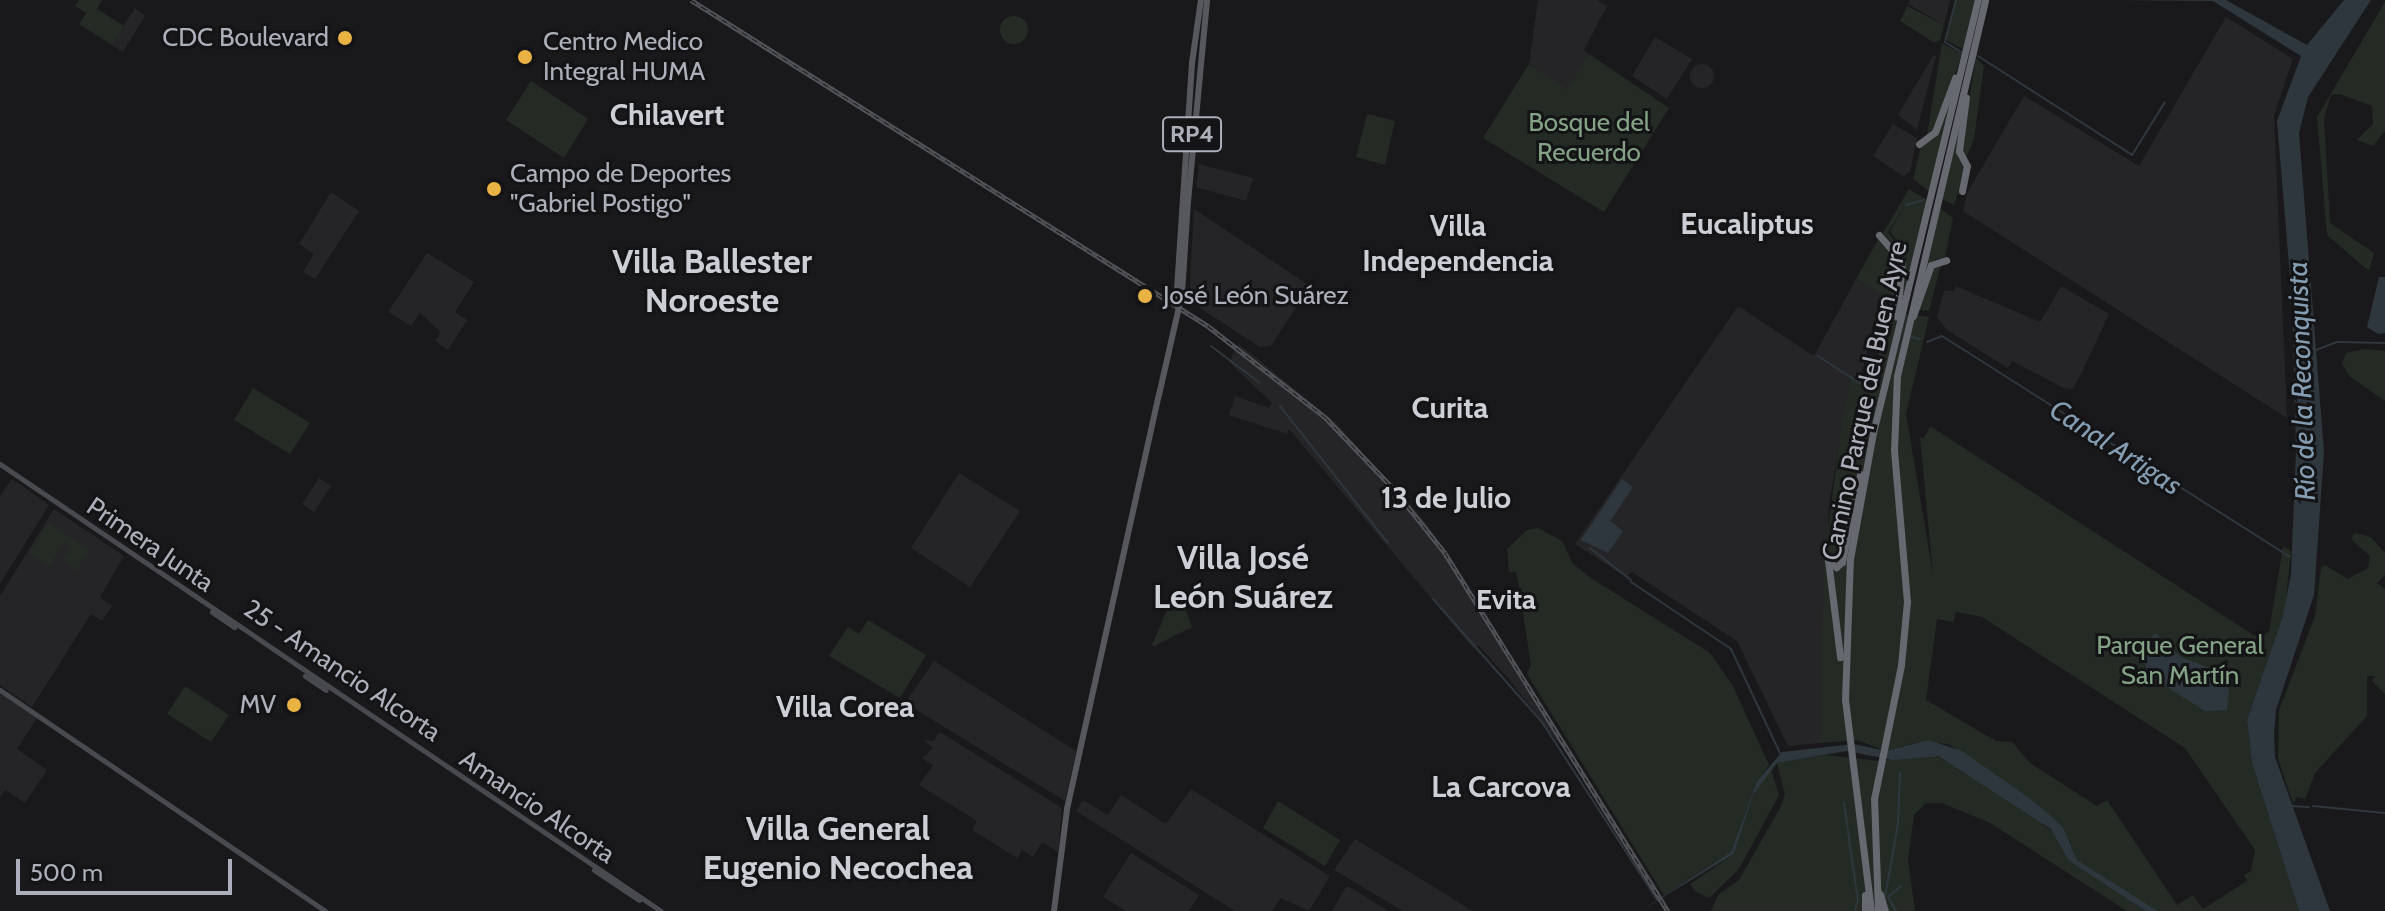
<!DOCTYPE html>
<html>
<head>
<meta charset="utf-8">
<style>
  body { margin:0 }
  #map { position:relative; width:2385px; height:911px; overflow:hidden; background:#19191b; font-family:Cabin,sans-serif }
  div>[style] { position:absolute }
  [style*='--x'] { left:calc(var(--x)*1px); top:calc(var(--y)*1px); width:calc(var(--w)*1px); rotate:calc(var(--a)*1deg) }
  .built>* { inset:0; background:#252528 }
  .round { border-radius:50% }
  .green>* { inset:0; background:#232b24 }
  .water>* { inset:0; background:#2f373e }
  .stream>* { height:2px; margin:-1px; padding:0 1px; transform-origin:1px; border-radius:1px; background:#2f373e }
  .secondary>* { height:5px; margin:-2.5px; padding:0 2.5px; transform-origin:2.5px; border-radius:2.5px; background:#484a4f }
  .primary>* { height:6px; margin:-3px; padding:0 3px; transform-origin:3px; border-radius:3px; background:#56585e }
  .highway>* { height:7px; margin:-3.5px; padding:0 3.5px; transform-origin:3.5px; border-radius:3.5px; background:#666970 }
  .rail>* { height:5px; margin-top:-2.5px; transform-origin:0; background:repeating-linear-gradient(90deg,#141416 0 6px,#515358 0 12px); box-sizing:border-box; border-block:2px solid #515358 }
  .primary-bridge>* { height:6px; margin:-3px; padding:0 3px; transform-origin:3px; border-radius:3px; background:#56585e }
  .dots>* { width:22px; height:22px; translate:-50% -50%; box-sizing:border-box; border:4px solid #141416; border-radius:50% }
  span { translate:-50% -50%; white-space:nowrap; text-align:center; line-height:1.15; -webkit-text-stroke:6px #141416; paint-order:stroke }
  .shield-label span { padding:2px 6px; background:#141416; border:2px solid; border-radius:6px; -webkit-text-stroke-width:0 }
  .shield-label { font-size:24px; color:#acb0ba; font-weight:700 }
  .poi-label { font-size:26px; color:#acb0ba }
  .right { translate:-100% -50%; text-align:right }
  .left { translate:0 -50%; text-align:left }
  .park-label { font-size:26px; color:#84a386 }
  .street-label { font-size:26px; color:#acb0ba }
  .water-label { font-size:28px; color:#859db2; font-style:italic }
  .neighbourhood-label { font-size:28px; color:#cdcfd6; font-weight:700 }
  .quarter-label { font-size:30px; color:#cdcfd6; font-weight:700 }
  .district-label { font-size:34px; color:#cdcfd6; font-weight:700 }
  .scale { position:absolute; left:16px; top:859px; width:216px; height:36px; box-sizing:border-box; border:4px solid #acb0ba; border-top:0; padding-left:10px; font-size:24px; line-height:28px; white-space:nowrap; color:#acb0ba; -webkit-text-stroke:6px #141416; paint-order:stroke }
</style>
</head>
<body>
<div id="map">
  <div class="built">
    <div style="clip-path:polygon(1538px 0,1597px 0,1607px 6px,1584px 50px,1589px 54px,1567px 90px,1529px 64px)"></div>
    <div style="clip-path:polygon(1910px 0,1950px 0,1944px 25px,1908px 4px)"></div>
    <div style="clip-path:polygon(135px 8px,145px 16px,123px 52px,112px 45px)"></div>
    <div style="clip-path:polygon(2226px 17px,2293px 59px,2274px 116px,2287px 418px,1963px 211px,1967px 193px,2024px 96px,2139px 166px)"></div>
    <div style="clip-path:polygon(1655px 37px,1692px 59px,1667px 99px,1632px 76px)"></div>
    <div style="clip-path:polygon(1933px 56px,1936px 56px,1917px 130px,1898px 115px)"></div>
    <div class="round" style="left:1690px;top:64px;width:24px;height:24px"></div>
    <div style="clip-path:polygon(1893px 124px,1917px 138px,1910px 172px,1903px 176px,1873px 156px)"></div>
    <div style="clip-path:polygon(1199px 164px,1253px 178px,1246px 201px,1196px 187px)"></div>
    <div style="clip-path:polygon(331px 192px,359px 211px,315px 279px,303px 272px,314px 254px,299px 244px)"></div>
    <div style="clip-path:polygon(1194px 209px,1310px 286px,1271px 346px,1260px 347px,1189px 301px)"></div>
    <div style="clip-path:polygon(427px 253px,474px 282px,455px 312px,467px 320px,448px 350px,435px 341px,441px 332px,420px 313px,411px 326px,388px 312px)"></div>
    <div style="clip-path:polygon(1856px 279px,1890px 300px,1875px 323px,1861px 375px,1851px 378px,1829px 504px,1820px 743px,1788px 746px,1737px 641px,1632px 572px,1626px 577px,1575px 544px,1738px 306px,1814px 356px)"></div>
    <div style="clip-path:polygon(1956px 286px,2040px 322px,2061px 286px,2109px 314px,2080px 376px,2072px 389px,2064px 388px,2012px 361px,2008px 368px,1947px 330px,1937px 317px,1944px 290px,1954px 291px)"></div>
    <div style="clip-path:polygon(1239px 344px,1335px 422px,1427px 524px,1662px 895px,1654px 891px,1578px 768px,1508px 678px,1478px 645px,1473px 648px,1289px 429px,1287px 434px,1229px 415px,1235px 396px,1269px 408px,1272px 403px,1229px 362px)"></div>
    <div style="clip-path:polygon(959px 473px,1020px 511px,970px 587px,911px 548px)"></div>
    <div style="clip-path:polygon(319px 478px,331px 486px,314px 512px,302px 504px)"></div>
    <div style="clip-path:polygon(12px 479px,49px 505px,0 584px,0 496px)"></div>
    <div style="clip-path:polygon(54px 509px,124px 556px,100px 597px,112px 606px,102px 621px,91px 614px,32px 707px,0 685px,0 596px)"></div>
    <div style="clip-path:polygon(934px 661px,1076px 751px,1065px 801px,905px 703px)"></div>
    <div style="clip-path:polygon(0 694px,37px 718px,17px 749px,47px 770px,25px 803px,5px 790px,0 797px)"></div>
    <div style="clip-path:polygon(940px 732px,1062px 808px,1058px 852px,1042px 842px,1033px 857px,1022px 850px,1017px 858px,972px 830px,977px 821px,919px 785px,933px 765px,922px 758px,933px 748px,923px 740px,933px 741px)"></div>
    <div style="clip-path:polygon(1191px 789px,1330px 876px,1309px 911px,1281px 898px,1272px 911px,1235px 911px,1076px 811px,1083px 800px,1108px 815px,1121px 795px,1166px 824px)"></div>
    <div style="clip-path:polygon(1355px 839px,1436px 888px,1472px 911px,1403px 911px,1334px 870px)"></div>
    <div style="clip-path:polygon(1131px 853px,1199px 895px,1189px 911px,1126px 911px,1103px 897px)"></div>
    <div style="clip-path:polygon(1346px 887px,1350px 887px,1388px 911px,1332px 911px)"></div>
  </div>
  <div class="green">
    <div style="clip-path:polygon(79px 0,102px 0,97px 9px,124px 26px,112px 45px,79px 24px,86px 13px,75px 6px)"></div>
    <div style="clip-path:polygon(1957px 0,1975px 0,1963px 49px,1946px 40px)"></div>
    <div style="clip-path:polygon(2385px 2px,2385px 131px,2373px 146px,2357px 140px,2373px 124px,2372px 106px,2339px 94px,2331px 95px,2324px 118px,2330px 223px,2374px 253px,2369px 271px,2327px 235px,2317px 117px)"></div>
    <div style="clip-path:polygon(1907px 6px,1944px 25px,1940px 41px,1933px 42px,1900px 21px)"></div>
    <div class="round" style="left:1000px;top:16px;width:28px;height:28px"></div>
    <div style="clip-path:polygon(1942px 43px,1962px 54px,1935px 132px,1927px 135px)"></div>
    <div style="clip-path:polygon(1589px 54px,1669px 108px,1604px 212px,1483px 138px,1529px 64px,1567px 89px)"></div>
    <div style="clip-path:polygon(1976px 58px,1984px 66px,1974px 139px,1966px 159px,1961px 148px)"></div>
    <div style="clip-path:polygon(531px 81px,588px 119px,564px 158px,506px 120px)"></div>
    <div style="clip-path:polygon(1953px 92px,1929px 191px,1913px 179px,1921px 146px,1935px 136px)"></div>
    <div style="clip-path:polygon(1964px 97px,1957px 153px,1964px 164px,1963px 179px,1954px 205px,1940px 198px)"></div>
    <div style="clip-path:polygon(1367px 114px,1395px 121px,1385px 165px,1356px 157px)"></div>
    <div style="clip-path:polygon(1909px 189px,1927px 200px,1899px 310px,1904px 252px,1890px 231px,1905px 205px,1888px 232px,1899px 246px,1902px 256px,1883px 233px)"></div>
    <div style="clip-path:polygon(1938px 207px,1953px 218px,1945px 257px,1935px 260px,1914px 309px)"></div>
    <div style="clip-path:polygon(1879px 238px,1898px 259px,1890px 300px,1856px 279px)"></div>
    <div style="clip-path:polygon(1941px 264px,1929px 311px,1919px 310px,1932px 268px)"></div>
    <div style="clip-path:polygon(evenodd,1889px 312px,1929px 317px,1906px 414px,1933px 574px,1920px 437px,1924px 438px,1930px 426px,2258px 638px,2269px 632px,2283px 546px,2291px 551px,2285px 608px,2247px 720px,2252px 763px,2299px 911px,2158px 911px,2077px 860px,2063px 827px,1949px 744px,1918px 742px,1886px 751px,1857px 740px,1820px 743px,1824px 560px,1841px 430px,1851px 378px,1868px 388px,1874px 385px,1889px 312px,1956px 612px,1982px 617px,2185px 748px,2255px 850px,2251px 871px,2244px 875px,2247px 881px,2203px 909px,2193px 895px,2177px 905px,2107px 800px,2097px 806px,2030px 763px,2012px 742px,1996px 741px,1926px 700px,1937px 619px,1953px 622px,1956px 612px)"></div>
    <div style="clip-path:polygon(2364px 349px,2385px 351px,2385px 401px,2349px 376px,2342px 363px,2346px 353px)"></div>
    <div style="clip-path:polygon(253px 388px,310px 423px,290px 454px,234px 420px)"></div>
    <div style="clip-path:polygon(48px 523px,89px 550px,75px 572px,64px 559px,71px 548px,64px 543px,49px 566px,29px 553px)"></div>
    <div style="clip-path:polygon(1538px 528px,1562px 541px,1573px 564px,1591px 578px,1710px 653px,1733px 686px,1769px 765px,1757px 781px,1731px 852px,1664px 895px,1527px 674px,1531px 665px,1519px 587px,1516px 572px,1509px 572px,1507px 549px,1527px 530px)"></div>
    <div style="clip-path:polygon(2355px 533px,2371px 537px,2385px 553px,2385px 575px,2377px 583px,2385px 589px,2385px 694px,2372px 681px,2375px 676px,2367px 676px,2367px 716px,2315px 773px,2305px 799px,2297px 797px,2293px 804px,2278px 758px,2279px 710px,2315px 616px,2321px 568px,2325px 565px,2348px 579px,2368px 568px,2370px 556px,2351px 539px)"></div>
    <div style="clip-path:polygon(1177px 587px,1192px 627px,1154px 646px,1152px 645px)"></div>
    <div style="clip-path:polygon(868px 620px,926px 655px,900px 698px,829px 656px,848px 627px,859px 634px)"></div>
    <div style="clip-path:polygon(185px 686px,229px 715px,211px 742px,167px 714px)"></div>
    <div style="clip-path:polygon(1923px 754px,1937px 756px,2032px 815px,2059px 837px,2069px 861px,2146px 911px,2127px 911px,1990px 823px,1942px 803px,1926px 803px,1914px 815px,1908px 859px,1915px 911px,1711px 911px,1718px 895px,1739px 880px,1780px 808px,1785px 795px,1777px 763px,1825px 755px,1879px 761px)"></div>
    <div style="clip-path:polygon(1771px 769px,1779px 795px,1739px 869px,1709px 898px,1695px 891px,1690px 884px,1734px 854px,1753px 795px)"></div>
    <div style="clip-path:polygon(1278px 801px,1340px 840px,1325px 866px,1263px 828px)"></div>
  </div>
  <div class="water">
    <div style="clip-path:polygon(2120px 0,2226px 0,2307px 45px,2344px 0,2371px 0,2308px 97px,2299px 133px,2324px 452px,2314px 595px,2276px 710px,2274px 733px,2275px 757px,2330px 911px,2299px 911px,2252px 763px,2247px 720px,2283px 615px,2291px 574px,2296px 451px,2292px 301px,2277px 121px,2301px 56px,2213px 1px)"></div>
    <div style="clip-path:polygon(2379px 277px,2385px 277px,2385px 333px,2378px 334px,2367px 327px)"></div>
    <div style="clip-path:polygon(1622px 479px,1633px 487px,1610px 521px,1623px 531px,1608px 553px,1581px 540px)"></div>
    <div style="clip-path:polygon(2155px 633px,2181px 657px,2220px 672px,2229px 690px,2227px 710px,2205px 711px,2148px 675px,2141px 648px)"></div>
    <div style="clip-path:polygon(1928px 740px,1962px 751px,2032px 800px,2063px 827px,2077px 860px,2158px 911px,2146px 911px,2069px 861px,2051px 829px,1938px 756px,1893px 760px,1847px 751px,1777px 763px,1753px 795px,1734px 854px,1640px 911px,1731px 852px,1757px 781px,1782px 752px,1854px 744px,1886px 751px)"></div>
  </div>
  <div class="stream">
    <div style="--x:1956;--y:0;--w:43;--a:104.7"></div>
    <div style="--x:1945;--y:42;--w:19;--a:32"></div>
    <div style="--x:1978;--y:56;--w:183;--a:32.7"></div>
    <div style="--x:2132;--y:155;--w:62;--a:-58.1"></div>
    <div style="--x:1906;--y:205;--w:19;--a:-16"></div>
    <div style="--x:1904;--y:253;--w:2;--a:90"></div>
    <div style="--x:1911;--y:337;--w:9;--a:13"></div>
    <div style="--x:1927;--y:342;--w:16;--a:-22"></div>
    <div style="--x:1942;--y:336;--w:412;--a:32.4"></div>
    <div style="--x:1211;--y:346;--w:61;--a:37.1"></div>
    <div style="--x:2316;--y:350;--w:22;--a:-21"></div>
    <div style="--x:2337;--y:342;--w:48;--a:1.2"></div>
    <div style="--x:1818;--y:356;--w:57;--a:32.9"></div>
    <div style="--x:1866;--y:387;--w:7;--a:-8"></div>
    <div style="--x:1873;--y:386;--w:125;--a:-78"></div>
    <div style="--x:1280;--y:406;--w:174;--a:51.8"></div>
    <div style="--x:1590;--y:548;--w:52;--a:38"></div>
    <div style="--x:1631;--y:582;--w:120;--a:33.8"></div>
    <div style="--x:1731;--y:649;--w:115;--a:64.8"></div>
    <div style="--x:1433;--y:599;--w:164;--a:48.5"></div>
    <div style="--x:1542;--y:722;--w:212;--a:57.1"></div>
    <div style="--x:1844;--y:803;--w:99;--a:81.9"></div>
    <div style="--x:2290;--y:806;--w:19;--a:3"></div>
    <div style="--x:2313;--y:806;--w:72;--a:5.6"></div>
    <div style="--x:1885;--y:898;--w:76;--a:-80.2"></div>
    <div style="--x:1898;--y:823;--w:50;--a:-87.7"></div>
    <div style="--x:1855;--y:911;--w:9;--a:-77"></div>
    <div style="--x:1896;--y:911;--w:16;--a:-120"></div>
    <div style="--x:1888;--y:897;--w:17;--a:-40"></div>
  </div>
  <div class="secondary">
    <div style="--x:0;--y:464;--w:798;--a:34.07"></div>
    <div style="--x:212;--y:612;--w:27;--a:34"></div>
    <div style="--x:305;--y:676;--w:25;--a:34"></div>
    <div style="--x:0;--y:690;--w:393;--a:34.2"></div>
    <div style="--x:594;--y:870;--w:54;--a:33.7"></div>
  </div>
  <div class="primary">
    <div style="--x:1188;--y:202;--w:203;--a:-84.6"></div>
    <div style="--x:1176;--y:304;--w:242;--a:-86.2"></div>
    <div style="--x:1192;--y:63;--w:64;--a:-81.9"></div>
    <div style="--x:1054;--y:911;--w:103;--a:-82.7"></div>
    <div style="--x:1067;--y:809;--w:424;--a:-77.5"></div>
  </div>
  <div class="highway">
    <div style="--x:1919;--y:144;--w:20;--a:-37"></div>
    <div style="--x:1935;--y:132;--w:58;--a:-69.7"></div>
    <div style="--x:1962;--y:191;--w:25;--a:-79"></div>
    <div style="--x:1967;--y:166;--w:17;--a:-118"></div>
    <div style="--x:1959;--y:151;--w:54;--a:-82.6"></div>
    <div style="--x:1879;--y:235;--w:35;--a:49"></div>
    <div style="--x:1902;--y:261;--w:56;--a:95.1"></div>
    <div style="--x:1913;--y:316;--w:54;--a:-70.6"></div>
    <div style="--x:1931;--y:265;--w:16;--a:-18"></div>
    <div style="--x:1828;--y:560;--w:98;--a:82.9"></div>
    <div style="--x:1829;--y:562;--w:9;--a:36"></div>
    <div style="--x:1836;--y:567;--w:8;--a:-40"></div>
    <div style="--x:1842;--y:562;--w:90;--a:-78.4"></div>
    <div style="--x:1880;--y:894;--w:18;--a:74"></div>
    <div style="--x:1865;--y:911;--w:16;--a:-90"></div>
    <div style="--x:1871;--y:911;--w:213;--a:-97"></div>
    <div style="--x:1845;--y:700;--w:141;--a:-88"></div>
    <div style="--x:1850;--y:559;--w:128;--a:-79.7"></div>
    <div style="--x:1873;--y:433;--w:446;--a:-76.4"></div>
    <div style="--x:1878;--y:911;--w:112;--a:-92"></div>
    <div style="--x:1874;--y:799;--w:137;--a:-78.6"></div>
    <div style="--x:1901;--y:665;--w:63;--a:-84.6"></div>
    <div style="--x:1907;--y:602;--w:153;--a:-94.9"></div>
    <div style="--x:1894;--y:450;--w:74;--a:-87.7"></div>
    <div style="--x:1897;--y:376;--w:386;--a:-76.8"></div>
  </div>
  <div class="rail">
    <div style="--x:691;--y:0;--w:611;--a:32.23"></div>
    <div style="--x:1208;--y:326;--w:150;--a:37.9"></div>
    <div style="--x:1326;--y:418;--w:97;--a:46.3"></div>
    <div style="--x:1393;--y:488;--w:83;--a:51.3"></div>
    <div style="--x:1445;--y:553;--w:422;--a:58.1"></div>
  </div>
  <div class="primary-bridge">
    <div style="--x:1159;--y:395;--w:104;--a:-77.2"></div>
    <div style="--x:1182;--y:294;--w:92;--a:-86.3"></div>
  </div>
  <div class="dots">
    <div style="left:345px;top:38px;background:#e9b343"></div>
    <div style="left:525px;top:57px;background:#e9b343"></div>
    <div style="left:494px;top:189px;background:#e9b343"></div>
    <div style="left:1145px;top:296px;background:#e9b343"></div>
    <div style="left:294px;top:705px;background:#e9b343"></div>
  </div>
  <div class="shield-label">
    <span style="left:1192px;top:134px">RP4</span>
  </div>
  <div class="poi-label">
    <span class="right" style="left:329px;top:38px">CDC Boulevard</span>
    <span class="left" style="left:543px;top:57px">Centro Medico<br>Integral HUMA</span>
    <span class="left" style="left:510px;top:189px">Campo de Deportes<br>"Gabriel Postigo"</span>
    <span class="left" style="left:1163px;top:296px">José León Suárez</span>
    <span class="right" style="left:276px;top:705px">MV</span>
  </div>
  <div class="park-label">
    <span style="left:1589px;top:138px">Bosque del<br>Recuerdo</span>
    <span style="left:2180px;top:661px">Parque General<br>San Martín</span>
  </div>
  <div class="street-label">
    <span style="left:1865px;top:401px;rotate:-78deg">Camino Parque del Buen Ayre</span>
    <span style="left:150px;top:545px;rotate:34deg">Primera Junta</span>
    <span style="left:342px;top:671px;rotate:34deg">25 - Amancio Alcorta</span>
    <span style="left:537px;top:807px;rotate:34deg">Amancio Alcorta</span>
  </div>
  <div class="water-label">
    <span style="left:2301px;top:381px;rotate:-92deg">Río de la Reconquista</span>
    <span style="left:2116px;top:447px;rotate:33deg">Canal Artigas</span>
  </div>
  <div class="neighbourhood-label">
    <span style="left:1506px;top:599px">Evita</span>
  </div>
  <div class="quarter-label">
    <span style="left:667px;top:115px">Chilavert</span>
    <span style="left:1747px;top:224px">Eucaliptus</span>
    <span style="left:1458px;top:243px">Villa<br>Independencia</span>
    <span style="left:1450px;top:408px">Curita</span>
    <span style="left:1446px;top:498px">13 de Julio</span>
    <span style="left:845px;top:707px">Villa Corea</span>
    <span style="left:1501px;top:787px">La Carcova</span>
  </div>
  <div class="district-label">
    <span style="left:712px;top:281px">Villa Ballester<br>Noroeste</span>
    <span style="left:1243px;top:577px">Villa José<br>León Suárez</span>
    <span style="left:838px;top:848px">Villa General<br>Eugenio Necochea</span>
  </div>
  <div class="scale">500 m</div>
</div>
</body>
</html>
